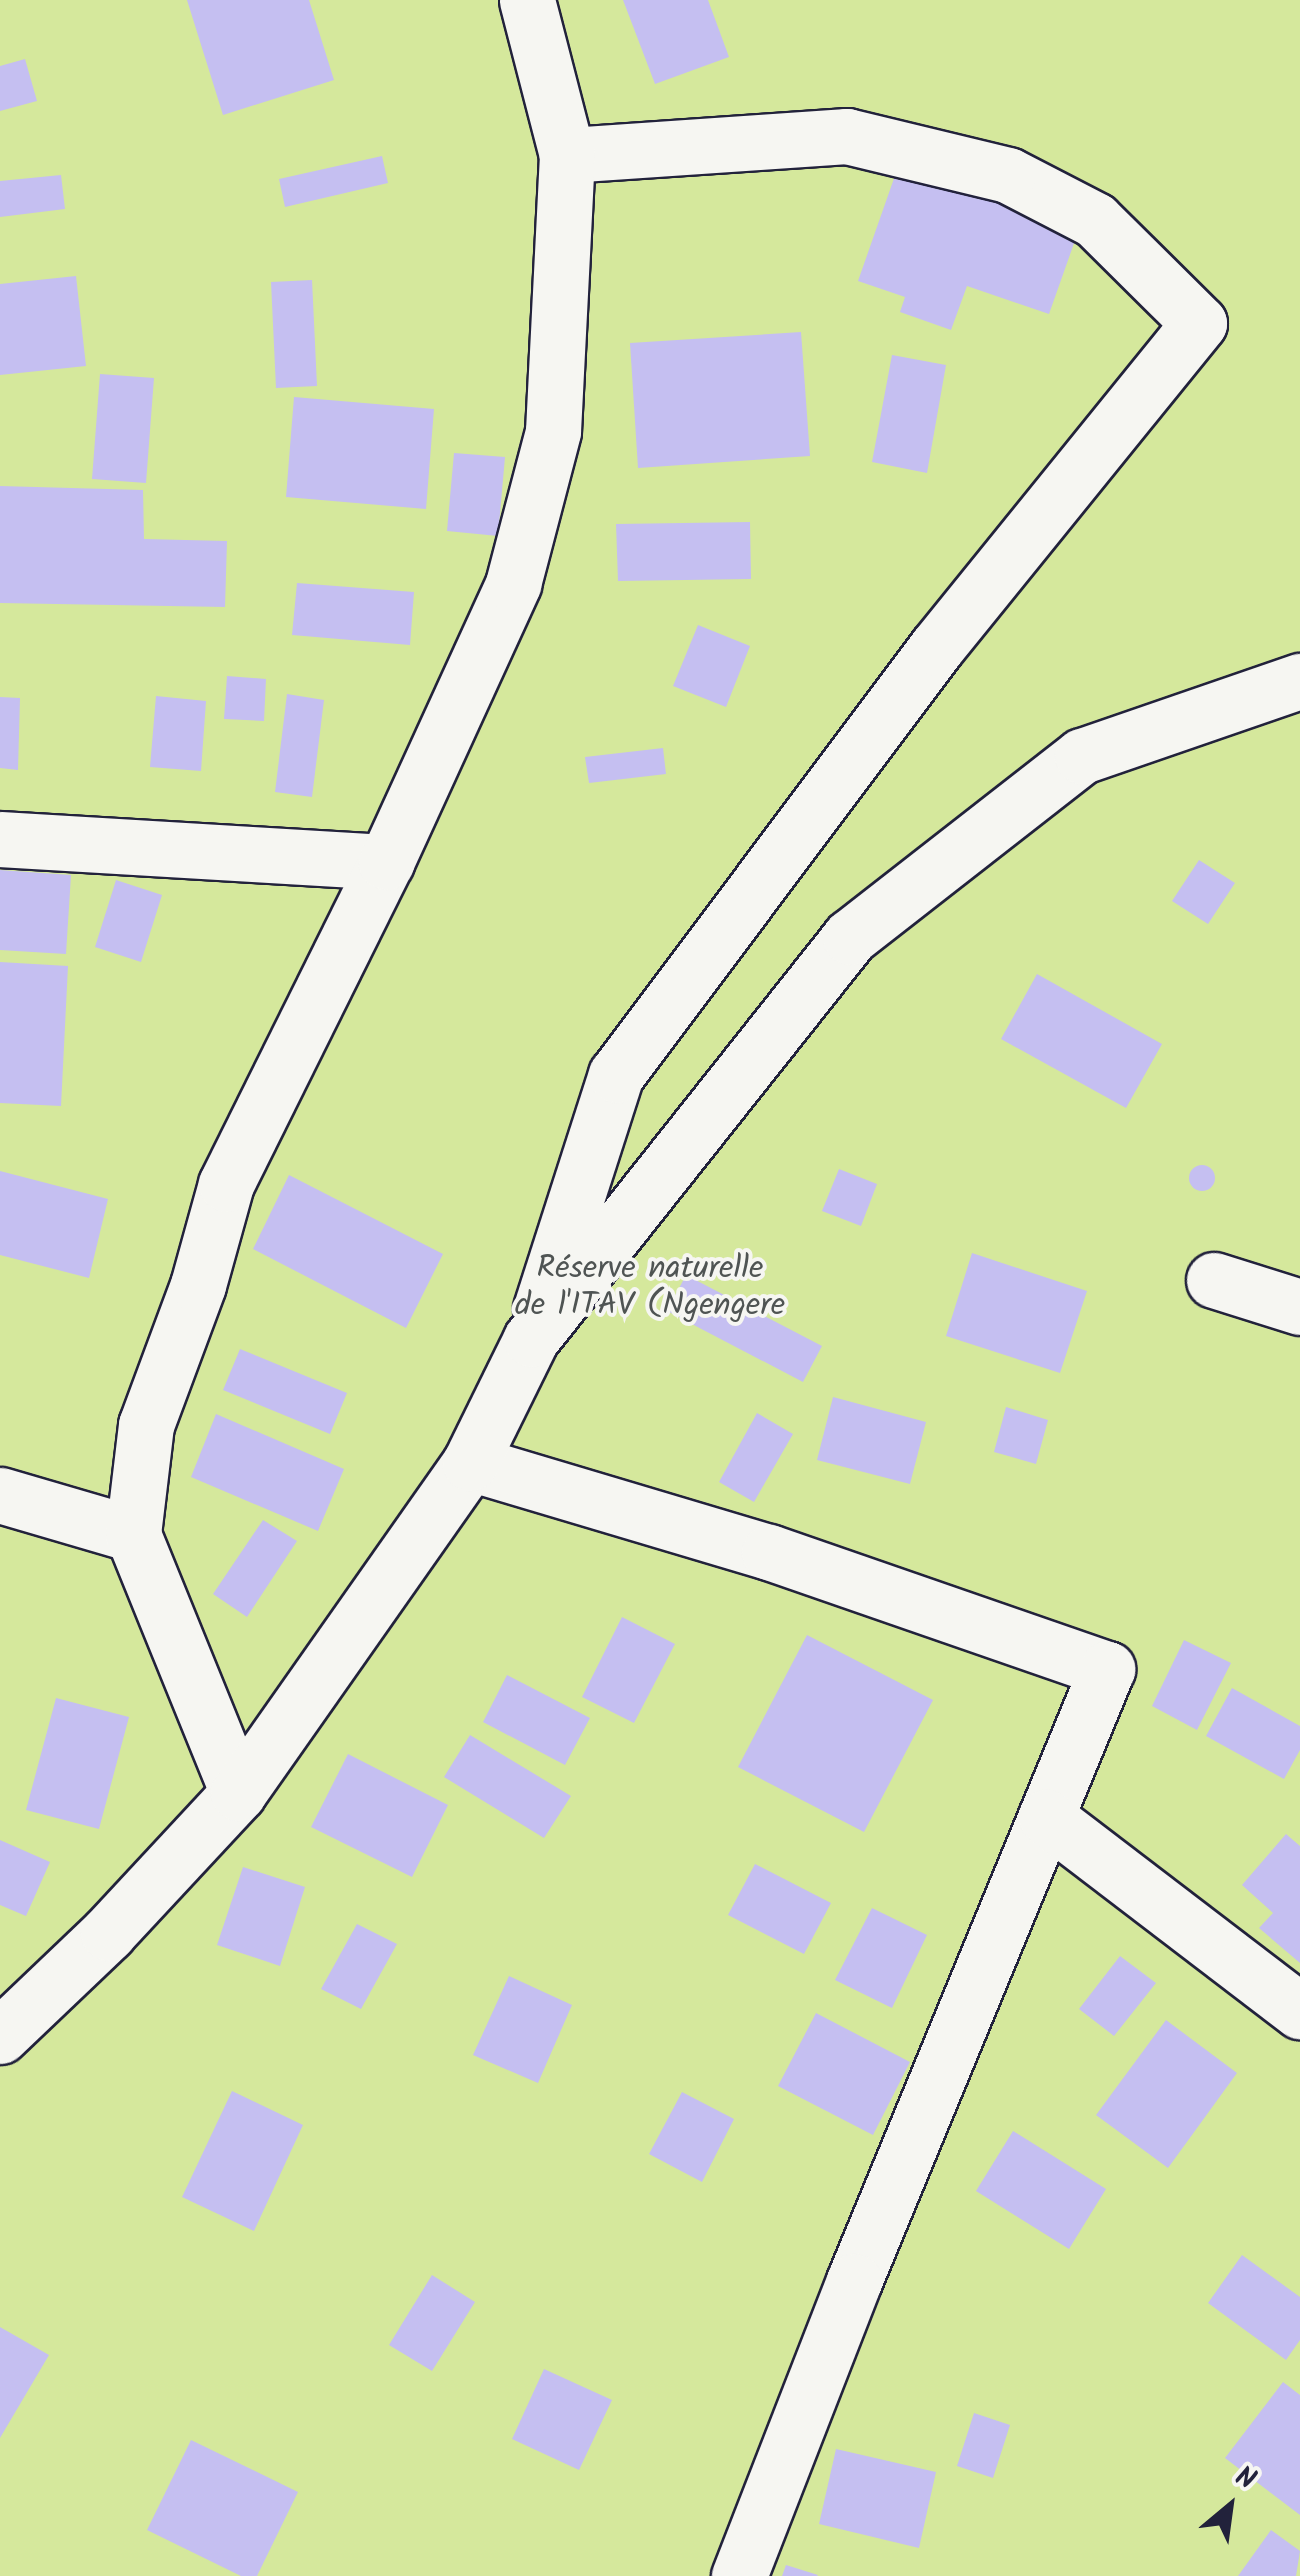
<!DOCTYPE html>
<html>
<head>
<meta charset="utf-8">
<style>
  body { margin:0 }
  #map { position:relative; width:1300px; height:2576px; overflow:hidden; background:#f6f6f2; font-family:Kalam,sans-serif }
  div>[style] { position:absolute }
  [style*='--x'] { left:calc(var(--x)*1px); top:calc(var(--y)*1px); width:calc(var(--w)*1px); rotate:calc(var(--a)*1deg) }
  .green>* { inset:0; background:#d5e89c }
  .building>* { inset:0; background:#c5bff1 }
  .round { border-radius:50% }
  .roads { filter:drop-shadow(2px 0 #22223b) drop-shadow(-2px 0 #22223b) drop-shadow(0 2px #22223b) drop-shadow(0 -2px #22223b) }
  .minor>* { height:55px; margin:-27.5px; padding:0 27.5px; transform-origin:27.5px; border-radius:27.5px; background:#f6f6f2 }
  span { translate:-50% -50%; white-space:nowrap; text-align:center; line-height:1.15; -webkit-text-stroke:8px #f6f6f2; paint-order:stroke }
  .park-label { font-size:32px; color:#4f5453 }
  .north { position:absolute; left:1180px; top:2456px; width:100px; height:100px; -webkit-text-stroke:8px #f6f6f2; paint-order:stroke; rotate:29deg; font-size:28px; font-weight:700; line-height:40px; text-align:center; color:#22223b }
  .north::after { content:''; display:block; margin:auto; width:35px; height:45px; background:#22223b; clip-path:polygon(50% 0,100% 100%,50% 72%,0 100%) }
</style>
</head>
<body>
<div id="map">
  <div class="green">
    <div style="clip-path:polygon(0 0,1300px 0,1300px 2576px,0 2576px)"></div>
  </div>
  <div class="building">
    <div style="clip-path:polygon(187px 0,309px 0,334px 80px,223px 115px)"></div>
    <div style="clip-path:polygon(623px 0,708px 0,729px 57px,655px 84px)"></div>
    <div style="clip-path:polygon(25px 59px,37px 101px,0 111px,0 66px)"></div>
    <div style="clip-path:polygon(382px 156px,388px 183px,285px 207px,279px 179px)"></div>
    <div style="clip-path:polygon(898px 167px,1078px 232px,1049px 314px,967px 286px,951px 330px,900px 312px,905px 297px,858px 281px)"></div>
    <div style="clip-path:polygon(61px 175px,65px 209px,0 217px,0 181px)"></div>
    <div style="clip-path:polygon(76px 276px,86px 366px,0 375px,0 284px)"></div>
    <div style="clip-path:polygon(312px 280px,317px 386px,276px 388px,271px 282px)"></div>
    <div style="clip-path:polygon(801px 332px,810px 456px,638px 468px,630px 343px)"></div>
    <div style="clip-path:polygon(892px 355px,946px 365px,927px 473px,872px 462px)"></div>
    <div style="clip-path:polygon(100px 374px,154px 378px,146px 483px,92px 479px)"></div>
    <div style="clip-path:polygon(294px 397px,434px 409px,426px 509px,286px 497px)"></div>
    <div style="clip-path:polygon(454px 453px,505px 457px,498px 536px,447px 531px)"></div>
    <div style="clip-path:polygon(0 486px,143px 490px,144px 539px,227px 541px,225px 607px,0 603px)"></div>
    <div style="clip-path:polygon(750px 522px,751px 579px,618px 581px,616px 524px)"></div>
    <div style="clip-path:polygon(297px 583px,414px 592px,410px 645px,292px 635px)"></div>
    <div style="clip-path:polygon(698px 625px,750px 646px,726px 707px,673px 686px)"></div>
    <div style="clip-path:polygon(227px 676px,266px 679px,264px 721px,224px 719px)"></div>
    <div style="clip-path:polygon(287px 694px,324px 700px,312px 797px,275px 792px)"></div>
    <div style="clip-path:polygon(156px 696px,206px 701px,201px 771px,150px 767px)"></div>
    <div style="clip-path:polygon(0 697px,20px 698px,18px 770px,0 768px)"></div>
    <div style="clip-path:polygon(663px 748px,666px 774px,589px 783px,585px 757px)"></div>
    <div style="clip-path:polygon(1199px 860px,1235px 883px,1208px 924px,1172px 901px)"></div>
    <div style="clip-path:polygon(0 870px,71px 875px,66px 954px,0 950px)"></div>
    <div style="clip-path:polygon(116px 880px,162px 895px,141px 962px,95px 947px)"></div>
    <div style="clip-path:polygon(0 962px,68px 966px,61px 1106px,0 1103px)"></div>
    <div style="clip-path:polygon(1037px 974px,1162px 1044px,1126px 1108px,1001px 1039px)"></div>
    <div class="round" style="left:1189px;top:1165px;width:26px;height:26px"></div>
    <div style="clip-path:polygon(839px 1169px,877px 1184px,861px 1226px,822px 1211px)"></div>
    <div style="clip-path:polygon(0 1171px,108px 1199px,89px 1278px,0 1255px)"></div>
    <div style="clip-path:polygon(289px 1175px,443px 1254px,406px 1328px,253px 1249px)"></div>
    <div style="clip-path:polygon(972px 1253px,1087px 1291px,1060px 1373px,946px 1336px)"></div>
    <div style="clip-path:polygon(686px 1275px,822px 1346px,803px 1382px,667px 1311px)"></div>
    <div style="clip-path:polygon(240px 1349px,347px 1393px,330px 1434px,223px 1390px)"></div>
    <div style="clip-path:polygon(833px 1397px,926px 1422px,910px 1484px,817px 1460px)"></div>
    <div style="clip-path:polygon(1006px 1407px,1048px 1420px,1036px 1464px,994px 1452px)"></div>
    <div style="clip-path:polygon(757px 1413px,793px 1434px,754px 1502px,719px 1482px)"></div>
    <div style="clip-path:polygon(216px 1414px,344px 1469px,318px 1531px,191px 1477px)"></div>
    <div style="clip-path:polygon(263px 1520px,297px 1541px,247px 1617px,213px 1594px)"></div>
    <div style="clip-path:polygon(622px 1617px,675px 1644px,634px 1723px,582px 1697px)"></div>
    <div style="clip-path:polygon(807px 1635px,933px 1700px,864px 1832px,738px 1767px)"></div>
    <div style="clip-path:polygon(1184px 1640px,1231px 1663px,1197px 1730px,1152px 1706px)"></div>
    <div style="clip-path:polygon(507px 1675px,590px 1718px,565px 1765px,483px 1722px)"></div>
    <div style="clip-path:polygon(1232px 1688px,1300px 1726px,1300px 1750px,1284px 1779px,1206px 1736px)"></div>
    <div style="clip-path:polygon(56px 1698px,129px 1717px,99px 1829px,26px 1810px)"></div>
    <div style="clip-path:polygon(470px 1735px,571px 1796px,544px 1838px,444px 1777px)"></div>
    <div style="clip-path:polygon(348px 1754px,448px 1805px,412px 1877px,311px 1827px)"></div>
    <div style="clip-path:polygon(1286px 1834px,1300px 1846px,1300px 1963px,1259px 1928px,1273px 1913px,1242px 1885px)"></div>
    <div style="clip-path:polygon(0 1840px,50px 1862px,26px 1916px,0 1905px)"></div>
    <div style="clip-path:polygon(755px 1864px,831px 1903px,804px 1954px,728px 1915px)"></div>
    <div style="clip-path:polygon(243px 1867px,305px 1887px,280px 1966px,217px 1945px)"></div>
    <div style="clip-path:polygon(872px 1908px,927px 1935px,892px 2008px,835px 1980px)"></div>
    <div style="clip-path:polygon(357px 1924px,397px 1944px,361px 2009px,321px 1989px)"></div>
    <div style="clip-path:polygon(1120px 1956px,1156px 1983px,1114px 2036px,1079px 2009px)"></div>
    <div style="clip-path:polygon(509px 1976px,572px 2005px,538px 2083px,473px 2055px)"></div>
    <div style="clip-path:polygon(816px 2013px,910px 2062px,873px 2135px,778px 2086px)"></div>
    <div style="clip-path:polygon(1166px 2020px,1237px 2073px,1168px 2168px,1096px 2115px)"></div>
    <div style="clip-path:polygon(232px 2091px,303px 2125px,254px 2231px,182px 2197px)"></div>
    <div style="clip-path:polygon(682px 2092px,734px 2119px,702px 2182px,649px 2154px)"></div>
    <div style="clip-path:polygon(1013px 2131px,1106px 2189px,1069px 2249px,976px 2191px)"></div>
    <div style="clip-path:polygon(1242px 2255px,1300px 2297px,1300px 2340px,1286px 2360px,1208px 2303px)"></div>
    <div style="clip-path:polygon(432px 2275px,475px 2302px,432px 2371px,389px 2345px)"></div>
    <div style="clip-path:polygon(0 2327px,49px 2355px,0 2438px)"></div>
    <div style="clip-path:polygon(544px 2369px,612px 2400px,579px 2470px,512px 2439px)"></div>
    <div style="clip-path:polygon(1283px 2382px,1300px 2395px,1300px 2515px,1225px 2458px)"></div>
    <div style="clip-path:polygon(974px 2413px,1010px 2425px,993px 2478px,957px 2466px)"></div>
    <div style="clip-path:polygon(191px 2440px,298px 2492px,257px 2576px,241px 2576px,147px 2530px)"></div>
    <div style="clip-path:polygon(836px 2449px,936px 2472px,919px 2548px,819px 2524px)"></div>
    <div style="clip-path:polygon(1271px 2530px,1300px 2551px,1296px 2576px,1238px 2576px)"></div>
    <div style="clip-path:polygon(786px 2565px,818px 2575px,817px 2576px,782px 2576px)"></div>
  </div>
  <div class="roads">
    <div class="minor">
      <div style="--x:0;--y:839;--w:387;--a:3.4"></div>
      <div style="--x:1214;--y:1280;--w:90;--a:17.4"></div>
      <div style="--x:541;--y:1308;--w:245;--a:-72.2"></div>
      <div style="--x:616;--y:1075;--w:534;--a:-53.15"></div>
      <div style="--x:936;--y:648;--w:418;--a:-51"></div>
      <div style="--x:1199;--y:323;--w:146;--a:-135.3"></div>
      <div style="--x:1095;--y:220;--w:98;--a:-152.7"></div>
      <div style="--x:1008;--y:175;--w:166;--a:-166.4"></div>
      <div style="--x:847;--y:136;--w:281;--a:176.1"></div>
      <div style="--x:470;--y:1463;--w:312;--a:16.6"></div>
      <div style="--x:769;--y:1552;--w:358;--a:19.1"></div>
      <div style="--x:1107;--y:1669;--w:662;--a:112.46"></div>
      <div style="--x:854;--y:2281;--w:317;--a:111.3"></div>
      <div style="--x:0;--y:1495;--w:139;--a:16.3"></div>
      <div style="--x:238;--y:1793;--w:279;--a:-112.1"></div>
      <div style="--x:133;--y:1534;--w:110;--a:-83.2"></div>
      <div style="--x:146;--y:1425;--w:149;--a:-69.6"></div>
      <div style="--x:198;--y:1285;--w:105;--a:-74.5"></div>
      <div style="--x:226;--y:1184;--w:360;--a:-63.6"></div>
      <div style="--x:386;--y:862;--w:306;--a:-65.4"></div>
      <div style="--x:513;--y:584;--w:158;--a:-75.3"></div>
      <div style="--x:553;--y:431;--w:276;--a:-87.1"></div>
      <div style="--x:567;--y:155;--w:160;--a:-104.5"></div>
      <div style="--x:1046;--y:1817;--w:320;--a:37.4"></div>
      <div style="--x:0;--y:2036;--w:149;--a:-43.6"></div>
      <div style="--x:108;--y:1933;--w:191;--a:-47.1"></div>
      <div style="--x:238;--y:1793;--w:403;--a:-54.9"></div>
      <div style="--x:470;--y:1463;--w:138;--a:-63.8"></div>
      <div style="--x:531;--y:1339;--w:513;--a:-51.57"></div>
      <div style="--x:850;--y:937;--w:294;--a:-38"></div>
      <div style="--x:1082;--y:756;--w:231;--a:-19"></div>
    </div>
  </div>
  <div class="park-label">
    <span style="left:650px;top:1288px">Réserve naturelle<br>de l'ITAV (Ngengere</span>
  </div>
  <div class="north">N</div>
</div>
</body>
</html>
